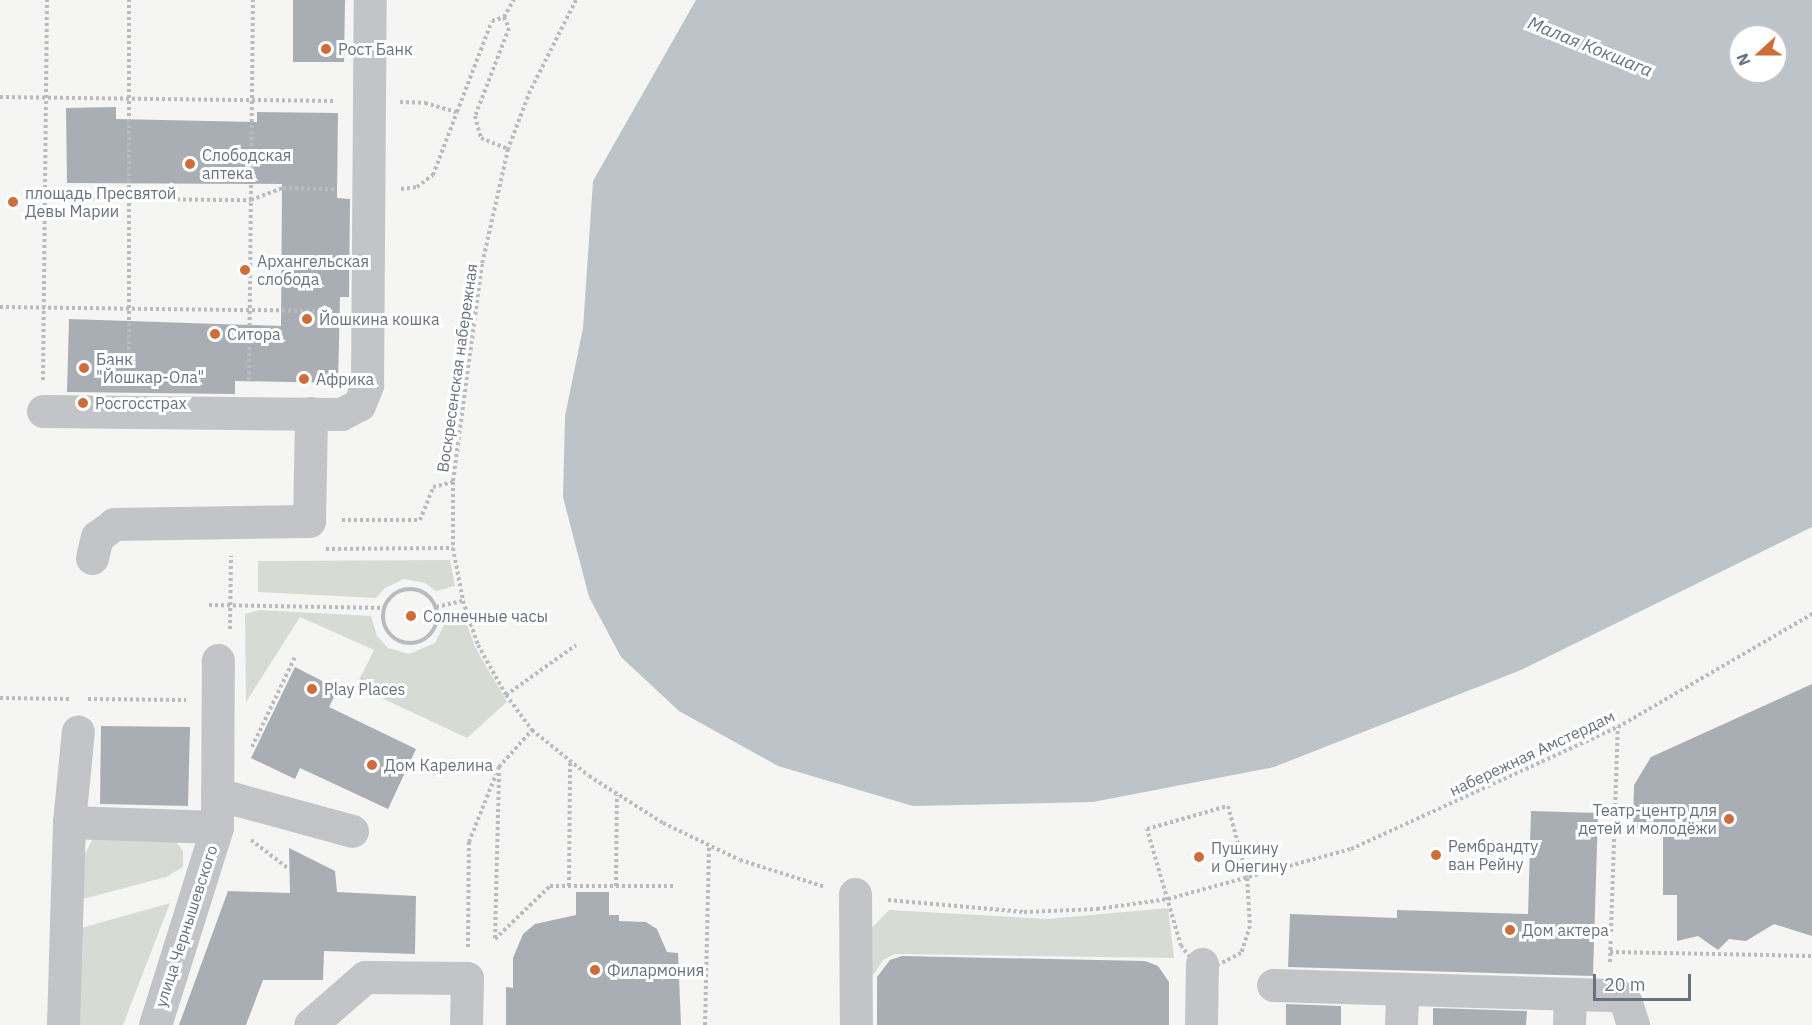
<!DOCTYPE html>
<html>
<head>
<meta charset="utf-8">
<style>
  body { margin:0 }
  #map { position:relative; width:1812px; height:1025px; overflow:hidden; background:#f5f6f3; font-family:"IBM Plex Sans",sans-serif }
  div>[style] { position:absolute }
  [style*='--x'] { left:calc(var(--x)*1px); top:calc(var(--y)*1px); width:calc(var(--w)*1px); rotate:calc(var(--a)*1deg) }
  .green>* { inset:0; background:#d6dcd4 }
  .water>* { inset:0; background:#bcc3c9 }
  .building>* { inset:0; background:#a8aeb4 }
  .path>* { height:4px; margin-top:-2px; transform-origin:0; background:repeating-linear-gradient(90deg,#b9bbbe 0 3px,transparent 0 6px) }
  .path>.ring { margin:-2px; padding:0; box-sizing:content-box; background:none; border:4px solid #b9bbbe; border-radius:50% }
  .minor>* { height:33px; margin:-16.5px; padding:0 16.5px; transform-origin:16.5px; border-radius:16.5px; background:#c2c4c7 }
  .dots>* { width:16px; height:16px; translate:-50% -50%; box-sizing:border-box; border:3px solid #fff; border-radius:50% }
  span { translate:-50% -50%; white-space:nowrap; text-align:center; line-height:1.15; -webkit-text-stroke:6px #fff; paint-order:stroke }
  .poi-label { font-size:16px; color:#687380 }
  .left { translate:0 -50%; text-align:left }
  .right { translate:-100% -50%; text-align:right }
  .street-label { font-size:16px; color:#687380 }
  .water-label { font-size:18px; color:#64737d; font-style:italic }
  .north { position:absolute; left:1728px; top:24px; width:60px; height:60px; box-sizing:border-box; background:#fff; border:2px solid #c3c7cc; border-radius:50%; rotate:249deg; font-size:16px; font-weight:700; line-height:24px; text-align:center; color:#687380 }
  .north::after { content:''; display:block; margin:auto; width:21px; height:27px; background:#cf6d3a; clip-path:polygon(50% 0,100% 100%,50% 72%,0 100%) }
  .scale { position:absolute; left:1593px; top:974px; width:98px; height:27px; box-sizing:border-box; border:3px solid #687380; border-top:0; padding-left:8px; font-size:18px; line-height:21px; white-space:nowrap; color:#687380; -webkit-text-stroke:4px #fff; paint-order:stroke }
</style>
</head>
<body>
<div id="map">
  <div class="green">
    <div style="clip-path:polygon(450px 560px,455px 586px,436px 591px,425px 583px,404px 579px,385px 588px,376px 598px,258px 592px,258px 561px)"></div>
    <div style="clip-path:polygon(260px 610px,371px 616px,377px 636px,388px 648px,409px 654px,435px 643px,446px 621px,464px 617px,475px 647px,507px 702px,467px 738px,356px 686px,374px 650px,300px 617px,246px 702px,245px 614px)"></div>
    <div style="clip-path:polygon(172px 836px,183px 851px,183px 867px,166px 877px,83px 899px,84px 855px,94px 837px)"></div>
    <div style="clip-path:polygon(170px 903px,123px 1025px,75px 1025px,81px 928px)"></div>
    <div style="clip-path:polygon(1168px 908px,1174px 958px,895px 954px,883px 960px,874px 974px,864px 975px,866px 934px,889px 910px,1047px 919px)"></div>
  </div>
  <div class="water">
    <div style="clip-path:polygon(evenodd,696px 0,1812px 0,1812px 527px,1521px 670px,1274px 767px,1093px 802px,913px 806px,778px 766px,679px 711px,621px 657px,589px 597px,563px 497px,565px 416px,583px 328px,593px 181px,696px 0,1740px 36px,1776px 36px,1776px 72px,1740px 72px,1740px 36px)"></div>
  </div>
  <div class="building">
    <div style="clip-path:polygon(293px 0,345px 0,344px 62px,293px 62px)"></div>
    <div style="clip-path:polygon(116px 107px,116px 119px,257px 122px,257px 112px,338px 113px,337px 198px,350px 199px,349px 297px,340px 297px,338px 383px,235px 381px,235px 394px,67px 392px,69px 319px,281px 326px,282px 184px,67px 183px,66px 108px)"></div>
    <div style="clip-path:polygon(295px 667px,338px 689px,329px 707px,416px 749px,388px 809px,300px 768px,295px 779px,251px 758px)"></div>
    <div style="clip-path:polygon(1812px 684px,1812px 936px,1774px 924px,1746px 941px,1729px 939px,1718px 950px,1698px 936px,1677px 941px,1677px 895px,1663px 895px,1663px 829px,1633px 829px,1634px 785px,1651px 757px)"></div>
    <div style="clip-path:polygon(101px 726px,190px 727px,188px 806px,100px 804px)"></div>
    <div style="clip-path:polygon(1531px 811px,1598px 813px,1593px 976px,1288px 967px,1290px 914px,1397px 918px,1397px 910px,1528px 914px)"></div>
    <div style="clip-path:polygon(289px 848px,335px 871px,337px 892px,416px 896px,415px 954px,324px 951px,323px 980px,263px 980px,246px 1025px,179px 1025px,228px 891px,290px 893px)"></div>
    <div style="clip-path:polygon(576px 892px,609px 892px,609px 915px,619px 915px,619px 921px,646px 922px,657px 929px,667px 952px,678px 953px,681px 1025px,506px 1025px,506px 987px,513px 988px,513px 958px,523px 934px,535px 924px,576px 915px)"></div>
    <div style="clip-path:polygon(902px 956px,1145px 961px,1158px 966px,1169px 982px,1169px 1025px,877px 1025px,877px 977px,890px 960px)"></div>
    <div style="clip-path:polygon(1286px 1004px,1341px 1006px,1341px 1025px,1286px 1025px)"></div>
    <div style="clip-path:polygon(1433px 1008px,1527px 1011px,1526px 1025px,1433px 1025px)"></div>
  </div>
  <div class="path">
    <div style="--x:576;--y:0;--w:102;--a:116.8"></div>
    <div style="--x:530;--y:91;--w:62;--a:110.8"></div>
    <div style="--x:508;--y:149;--w:118;--a:102.7"></div>
    <div style="--x:482;--y:264;--w:220;--a:97.6"></div>
    <div style="--x:453;--y:482;--w:66;--a:90"></div>
    <div style="--x:453;--y:548;--w:54;--a:79.3"></div>
    <div style="--x:463;--y:601;--w:46;--a:71.2"></div>
    <div style="--x:478;--y:645;--w:57;--a:60.8"></div>
    <div style="--x:506;--y:695;--w:44;--a:53.4"></div>
    <div style="--x:532;--y:730;--w:73;--a:38.9"></div>
    <div style="--x:589;--y:776;--w:88;--a:32.4"></div>
    <div style="--x:663;--y:823;--w:85;--a:25.7"></div>
    <div style="--x:740;--y:860;--w:89;--a:17.6"></div>
    <div style="--x:504;--y:17;--w:20;--a:-60"></div>
    <div style="--x:0;--y:97;--w:336;--a:0.7"></div>
    <div style="--x:400;--y:102;--w:25;--a:2"></div>
    <div style="--x:425;--y:103;--w:33;--a:16"></div>
    <div style="--x:457;--y:112;--w:97;--a:-69"></div>
    <div style="--x:492;--y:21;--w:13;--a:-18"></div>
    <div style="--x:504;--y:17;--w:12;--a:66"></div>
    <div style="--x:509;--y:28;--w:94;--a:111.1"></div>
    <div style="--x:475;--y:116;--w:23;--a:75"></div>
    <div style="--x:481;--y:138;--w:29;--a:22"></div>
    <div style="--x:401;--y:189;--w:16;--a:-7"></div>
    <div style="--x:417;--y:187;--w:20;--a:-37"></div>
    <div style="--x:433;--y:175;--w:67;--a:-69.1"></div>
    <div style="--x:45;--y:198;--w:206;--a:0.6"></div>
    <div style="--x:251;--y:200;--w:34;--a:-21"></div>
    <div style="--x:283;--y:188;--w:53;--a:1.1"></div>
    <div style="--x:0;--y:307;--w:334;--a:0.7"></div>
    <div style="--x:43;--y:380;--w:380;--a:-89.4"></div>
    <div style="--x:129;--y:380;--w:380;--a:-90"></div>
    <div style="--x:249;--y:380;--w:380;--a:-89.4"></div>
    <div style="--x:342;--y:520;--w:78;--a:0"></div>
    <div style="--x:420;--y:520;--w:35;--a:-68"></div>
    <div style="--x:433;--y:487;--w:21;--a:-14"></div>
    <div style="--x:326;--y:549;--w:127;--a:-0.5"></div>
    <div class="ring" style="left:383px;top:589px;width:50px;height:50px"></div>
    <div style="--x:209;--y:605;--w:175;--a:1"></div>
    <div style="--x:436;--y:607;--w:28;--a:-13"></div>
    <div style="--x:230;--y:629;--w:73;--a:-89.2"></div>
    <div style="--x:506;--y:695;--w:86;--a:-35.5"></div>
    <div style="--x:0;--y:698;--w:69;--a:0.8"></div>
    <div style="--x:88;--y:699;--w:98;--a:0.6"></div>
    <div style="--x:252;--y:747;--w:100;--a:-64.5"></div>
    <div style="--x:1228;--y:806;--w:74;--a:75.2"></div>
    <div style="--x:1247;--y:878;--w:48;--a:86.4"></div>
    <div style="--x:1250;--y:926;--w:28;--a:108"></div>
    <div style="--x:1241;--y:953;--w:28;--a:153"></div>
    <div style="--x:1216;--y:966;--w:28;--a:-161"></div>
    <div style="--x:1190;--y:957;--w:14;--a:-129"></div>
    <div style="--x:1181;--y:946;--w:122;--a:-106.2"></div>
    <div style="--x:1147;--y:829;--w:84;--a:-15.9"></div>
    <div style="--x:251;--y:840;--w:48;--a:37.3"></div>
    <div style="--x:569;--y:886;--w:124;--a:-89.5"></div>
    <div style="--x:616;--y:886;--w:91;--a:-89.4"></div>
    <div style="--x:888;--y:900;--w:137;--a:5"></div>
    <div style="--x:1024;--y:912;--w:73;--a:-2.4"></div>
    <div style="--x:1097;--y:909;--w:72;--a:-8"></div>
    <div style="--x:1168;--y:899;--w:190;--a:-15.3"></div>
    <div style="--x:1351;--y:849;--w:294;--a:-24.6"></div>
    <div style="--x:1618;--y:727;--w:225;--a:-30.2"></div>
    <div style="--x:495;--y:938;--w:166;--a:-88.6"></div>
    <div style="--x:495;--y:939;--w:76;--a:-43.9"></div>
    <div style="--x:550;--y:886;--w:125;--a:0"></div>
    <div style="--x:468;--y:947;--w:105;--a:-89.5"></div>
    <div style="--x:469;--y:842;--w:81;--a:-68.2"></div>
    <div style="--x:499;--y:767;--w:50;--a:-48.3"></div>
    <div style="--x:1610;--y:952;--w:202;--a:1.1"></div>
    <div style="--x:1610;--y:962;--w:235;--a:-88.1"></div>
    <div style="--x:705;--y:1025;--w:179;--a:-88.7"></div>
  </div>
  <div class="minor">
    <div style="--x:43;--y:411;--w:298;--a:0.6"></div>
    <div style="--x:341;--y:414;--w:20;--a:-27"></div>
    <div style="--x:359;--y:405;--w:22;--a:-68"></div>
    <div style="--x:367;--y:385;--w:385;--a:-89.6"></div>
    <div style="--x:92;--y:558;--w:22;--a:-77"></div>
    <div style="--x:97;--y:537;--w:21;--a:-37"></div>
    <div style="--x:114;--y:524;--w:195;--a:-0.9"></div>
    <div style="--x:309;--y:521;--w:108;--a:-88.9"></div>
    <div style="--x:217;--y:794;--w:140;--a:15.3"></div>
    <div style="--x:69;--y:822;--w:148;--a:1.9"></div>
    <div style="--x:855;--y:894;--w:131;--a:89.6"></div>
    <div style="--x:1273;--y:985;--w:344;--a:1.7"></div>
    <div style="--x:1617;--y:995;--w:12;--a:42"></div>
    <div style="--x:1626;--y:1003;--w:23;--a:72"></div>
    <div style="--x:63;--y:1025;--w:203;--a:-88.3"></div>
    <div style="--x:69;--y:822;--w:91;--a:-84.4"></div>
    <div style="--x:155;--y:1025;--w:207;--a:-72.6"></div>
    <div style="--x:217;--y:827;--w:167;--a:-89.7"></div>
    <div style="--x:310;--y:1025;--w:73;--a:-41.1"></div>
    <div style="--x:365;--y:977;--w:102;--a:0.6"></div>
    <div style="--x:467;--y:978;--w:47;--a:91.2"></div>
    <div style="--x:1201;--y:1025;--w:61;--a:-89.1"></div>
    <div style="--x:1401;--y:1025;--w:36;--a:-88"></div>
    <div style="--x:1569;--y:1025;--w:31;--a:-88"></div>
  </div>
  <div class="dots">
    <div style="left:326px;top:49px;background:#cf6d3a"></div>
    <div style="left:190px;top:164px;background:#cf6d3a"></div>
    <div style="left:13px;top:202px;background:#cf6d3a"></div>
    <div style="left:245px;top:270px;background:#cf6d3a"></div>
    <div style="left:307px;top:319px;background:#cf6d3a"></div>
    <div style="left:215px;top:334px;background:#cf6d3a"></div>
    <div style="left:84px;top:368px;background:#cf6d3a"></div>
    <div style="left:304px;top:379px;background:#cf6d3a"></div>
    <div style="left:83px;top:403px;background:#cf6d3a"></div>
    <div style="left:411px;top:616px;background:#cf6d3a"></div>
    <div style="left:312px;top:689px;background:#cf6d3a"></div>
    <div style="left:372px;top:765px;background:#cf6d3a"></div>
    <div style="left:1729px;top:819px;background:#cf6d3a"></div>
    <div style="left:1436px;top:855px;background:#cf6d3a"></div>
    <div style="left:1199px;top:857px;background:#cf6d3a"></div>
    <div style="left:1510px;top:930px;background:#cf6d3a"></div>
    <div style="left:595px;top:970px;background:#cf6d3a"></div>
  </div>
  <div class="poi-label">
    <span class="left" style="left:338px;top:49px">Рост Банк</span>
    <span class="left" style="left:202px;top:164px">Слободская<br>аптека</span>
    <span class="left" style="left:25px;top:202px">площадь Пресвятой<br>Девы Марии</span>
    <span class="left" style="left:257px;top:270px">Архангельская<br>слобода</span>
    <span class="left" style="left:319px;top:319px">Йошкина кошка</span>
    <span class="left" style="left:227px;top:334px">Ситора</span>
    <span class="left" style="left:96px;top:368px">Банк<br>"Йошкар-Ола"</span>
    <span class="left" style="left:316px;top:379px">Африка</span>
    <span class="left" style="left:95px;top:403px">Росгосстрах</span>
    <span class="left" style="left:423px;top:616px">Солнечные часы</span>
    <span class="left" style="left:324px;top:689px">Play Places</span>
    <span class="left" style="left:384px;top:765px">Дом Карелина</span>
    <span class="right" style="left:1717px;top:819px">Театр-центр для<br>детей и молодёжи</span>
    <span class="left" style="left:1448px;top:855px">Рембрандту<br>ван Рейну</span>
    <span class="left" style="left:1211px;top:857px">Пушкину<br>и Онегину</span>
    <span class="left" style="left:1522px;top:930px">Дом актера</span>
    <span class="left" style="left:607px;top:970px">Филармония</span>
  </div>
  <div class="street-label">
    <span style="left:457px;top:368px;rotate:-82deg">Воскресенская набережная</span>
    <span style="left:1532px;top:753px;rotate:-25deg">набережная Амстердам</span>
    <span style="left:186px;top:926px;rotate:-72deg">улица Чернышевского</span>
  </div>
  <div class="water-label">
    <span style="left:1590px;top:47px;rotate:22deg">Малая Кокшага</span>
  </div>
  <div class="north">N</div>
  <div class="scale">20 m</div>
</div>
</body>
</html>
